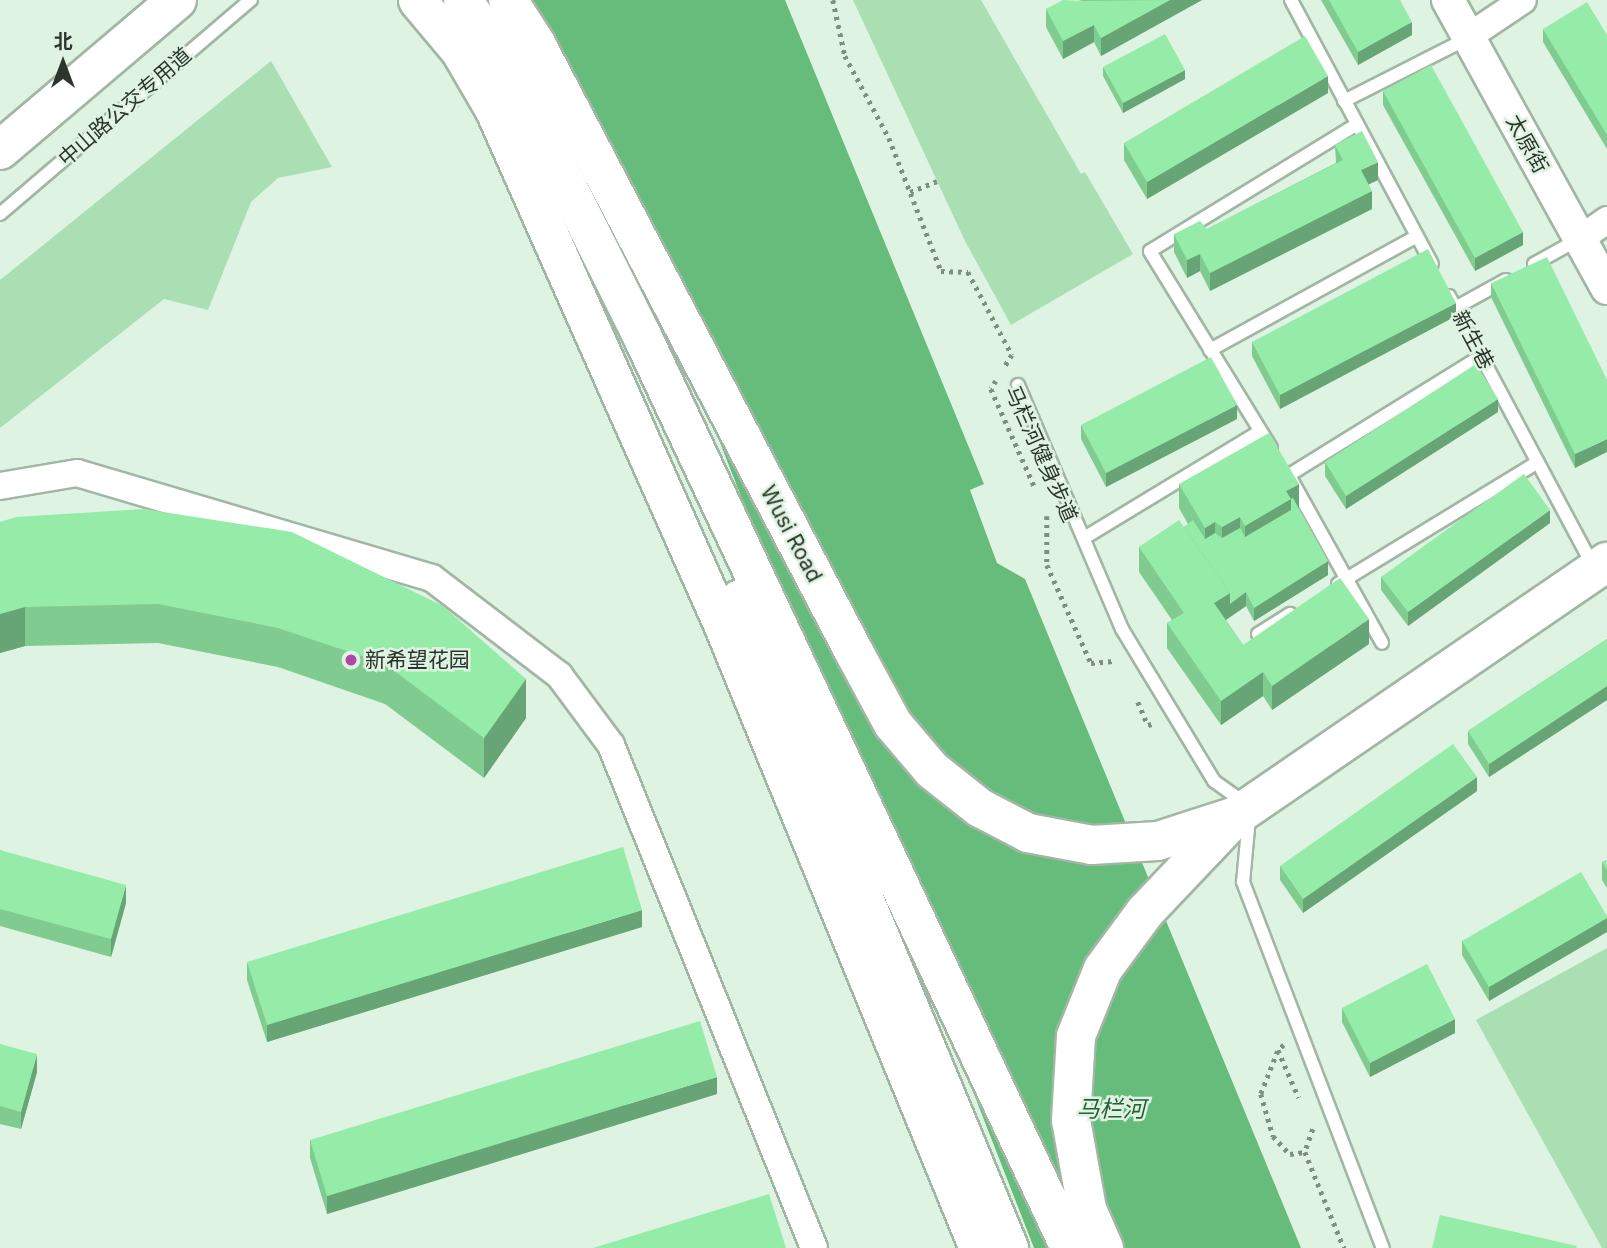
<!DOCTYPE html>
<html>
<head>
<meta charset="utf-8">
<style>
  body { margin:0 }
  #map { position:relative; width:1607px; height:1248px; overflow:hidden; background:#def3e1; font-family:Inter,"Noto Sans SC",sans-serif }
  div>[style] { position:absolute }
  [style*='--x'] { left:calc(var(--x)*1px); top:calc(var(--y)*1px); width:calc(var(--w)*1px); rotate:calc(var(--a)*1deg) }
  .green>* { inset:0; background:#aadfb4 }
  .water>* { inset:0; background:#66bc7b }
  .path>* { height:4.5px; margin-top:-2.25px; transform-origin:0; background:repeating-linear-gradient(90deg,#808e82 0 3.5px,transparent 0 8.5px) }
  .roads { filter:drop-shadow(2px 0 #a1b6a5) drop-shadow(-2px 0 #a1b6a5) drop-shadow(0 2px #a1b6a5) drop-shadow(0 -2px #a1b6a5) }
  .service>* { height:12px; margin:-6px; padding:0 6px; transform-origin:6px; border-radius:6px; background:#fff }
  .minor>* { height:26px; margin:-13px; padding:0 13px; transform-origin:13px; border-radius:13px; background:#fff }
  .tertiary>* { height:32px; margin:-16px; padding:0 16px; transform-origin:16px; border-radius:16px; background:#fff }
  .secondary>* { height:37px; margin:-18.5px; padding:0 18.5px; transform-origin:18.5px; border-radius:18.5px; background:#fff }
  .trunk>* { height:38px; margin:-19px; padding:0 19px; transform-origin:19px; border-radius:19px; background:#fff }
  .wall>* { inset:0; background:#80cb90 }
  .shaded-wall>* { inset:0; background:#68a576 }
  .building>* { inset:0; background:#95eca8 }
  .dots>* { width:19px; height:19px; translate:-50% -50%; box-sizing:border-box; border:4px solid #def3e1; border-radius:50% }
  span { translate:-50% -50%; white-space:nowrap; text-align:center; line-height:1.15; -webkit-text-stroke:5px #def3e1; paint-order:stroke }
  .street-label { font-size:21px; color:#2c342d }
  .poi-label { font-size:21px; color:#2c342d }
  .left { translate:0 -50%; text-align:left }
  .water-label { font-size:23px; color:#236035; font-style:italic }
  .north { position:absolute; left:28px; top:28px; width:70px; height:70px; -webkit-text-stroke:5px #def3e1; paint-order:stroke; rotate:0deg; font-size:19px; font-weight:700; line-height:28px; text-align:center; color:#2c342d }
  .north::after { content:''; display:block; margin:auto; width:24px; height:32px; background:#2c342d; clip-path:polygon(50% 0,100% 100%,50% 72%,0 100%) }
</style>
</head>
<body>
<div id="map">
  <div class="green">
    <div style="clip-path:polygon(853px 0,981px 0,1081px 174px,1085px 172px,1133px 254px,1011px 325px,965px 241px)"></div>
    <div style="clip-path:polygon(271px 61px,332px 167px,278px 178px,251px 202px,208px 310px,164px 299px,0 428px,0 280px)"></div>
    <div style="clip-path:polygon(1607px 948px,1607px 1248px,1602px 1248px,1476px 1020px)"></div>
  </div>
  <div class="water">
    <div style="clip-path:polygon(526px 0,785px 0,984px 484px,970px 490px,997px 563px,1025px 579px,1301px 1248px,1034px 1248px,675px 327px)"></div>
  </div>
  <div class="path">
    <div style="--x:833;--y:0;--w:57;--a:77.9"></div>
    <div style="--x:845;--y:56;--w:93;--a:61.8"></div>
    <div style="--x:889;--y:138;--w:143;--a:68.6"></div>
    <div style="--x:941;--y:271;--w:27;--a:2"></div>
    <div style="--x:968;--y:272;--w:94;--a:62.1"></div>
    <div style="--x:1012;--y:355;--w:15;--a:122"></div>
    <div style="--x:910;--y:192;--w:29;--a:-22"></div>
    <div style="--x:996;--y:381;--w:9;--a:122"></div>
    <div style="--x:991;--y:389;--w:108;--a:66"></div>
    <div style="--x:1047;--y:516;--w:49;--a:90"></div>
    <div style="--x:1047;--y:565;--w:107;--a:65.8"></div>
    <div style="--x:1091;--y:663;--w:25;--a:-5"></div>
    <div style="--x:1138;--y:702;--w:25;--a:67"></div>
    <div style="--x:1148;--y:725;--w:7;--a:-16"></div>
    <div style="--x:1284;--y:1045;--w:8;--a:140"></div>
    <div style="--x:1278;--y:1050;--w:52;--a:66.4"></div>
    <div style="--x:1278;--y:1051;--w:46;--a:111.6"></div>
    <div style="--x:1261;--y:1094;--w:44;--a:74.1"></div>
    <div style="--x:1273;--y:1136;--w:25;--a:47"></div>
    <div style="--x:1290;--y:1154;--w:15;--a:-8"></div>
    <div style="--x:1313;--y:1129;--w:24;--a:109"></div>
    <div style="--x:1305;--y:1152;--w:104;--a:67.9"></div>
  </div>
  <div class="roads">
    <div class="service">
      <div style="--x:1291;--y:0;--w:299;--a:61.9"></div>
      <div style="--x:1344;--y:101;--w:139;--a:-26.9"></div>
      <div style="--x:0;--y:214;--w:330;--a:-40.5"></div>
      <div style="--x:1534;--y:264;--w:51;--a:-29.1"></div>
      <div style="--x:1449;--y:296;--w:307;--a:61.9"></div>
      <div style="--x:1455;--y:308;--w:58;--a:-28.8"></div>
      <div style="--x:1210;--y:350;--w:236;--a:-28.8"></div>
      <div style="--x:1018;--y:385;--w:265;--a:66.9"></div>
      <div style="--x:1122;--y:629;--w:178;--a:58.8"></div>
      <div style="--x:1214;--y:781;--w:44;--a:35.8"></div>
      <div style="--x:1250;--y:807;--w:75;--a:95.3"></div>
      <div style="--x:1243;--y:882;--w:392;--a:69.1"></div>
      <div style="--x:1271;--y:448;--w:231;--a:-121.6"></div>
      <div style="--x:1150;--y:251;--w:243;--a:-31.5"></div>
      <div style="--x:1289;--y:475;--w:227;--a:-31.7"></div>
      <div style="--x:1292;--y:481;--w:185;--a:60.9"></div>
      <div style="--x:1084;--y:538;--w:205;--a:-31.2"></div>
      <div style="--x:1338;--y:584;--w:234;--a:-31.4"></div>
      <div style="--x:1258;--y:634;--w:38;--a:-32"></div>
    </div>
    <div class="minor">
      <div style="--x:1468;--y:37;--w:66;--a:-33.9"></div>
      <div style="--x:1580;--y:239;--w:33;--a:-35"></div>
      <div style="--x:0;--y:486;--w:78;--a:-9.6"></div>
      <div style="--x:77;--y:473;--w:370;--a:16.5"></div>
      <div style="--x:432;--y:578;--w:160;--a:37.4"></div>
      <div style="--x:559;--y:675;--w:87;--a:53.4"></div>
      <div style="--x:611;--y:745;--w:542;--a:68.02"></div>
    </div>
    <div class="tertiary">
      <div style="--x:1448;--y:0;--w:329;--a:61.1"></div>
    </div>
    <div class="secondary">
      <div style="--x:417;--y:0;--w:65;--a:50"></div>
      <div style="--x:459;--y:50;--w:69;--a:59.7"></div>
      <div style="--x:494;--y:110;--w:565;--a:66.07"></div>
      <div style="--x:723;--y:626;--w:672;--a:67.71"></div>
    </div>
    <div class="trunk">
      <div style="--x:463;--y:0;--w:81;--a:56.1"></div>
      <div style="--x:508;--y:67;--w:303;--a:63.5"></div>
      <div style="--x:643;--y:338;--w:1005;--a:64.86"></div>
      <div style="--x:508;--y:0;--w:50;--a:57.3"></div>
      <div style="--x:535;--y:42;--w:688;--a:62.39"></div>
      <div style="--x:854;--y:652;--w:82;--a:61.6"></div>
      <div style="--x:893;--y:724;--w:60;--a:49.7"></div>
      <div style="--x:932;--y:770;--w:61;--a:38.4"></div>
      <div style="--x:980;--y:808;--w:54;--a:27.5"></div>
      <div style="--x:1028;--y:833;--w:65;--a:10.6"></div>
      <div style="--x:1092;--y:845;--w:66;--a:-3.5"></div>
      <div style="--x:1158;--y:841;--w:82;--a:-17.8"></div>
      <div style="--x:0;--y:150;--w:232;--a:-40.3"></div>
      <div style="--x:740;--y:599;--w:703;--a:67.49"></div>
      <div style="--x:1104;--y:1248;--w:43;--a:-113.6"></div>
      <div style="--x:1087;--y:1209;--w:90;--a:-100.2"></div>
      <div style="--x:1071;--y:1120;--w:84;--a:-86.6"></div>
      <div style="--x:1076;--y:1036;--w:72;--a:-68.1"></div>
      <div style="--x:1103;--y:969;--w:71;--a:-53.6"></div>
      <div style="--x:1145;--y:912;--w:132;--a:-46.5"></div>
      <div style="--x:1236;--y:816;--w:450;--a:-34.4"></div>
    </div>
  </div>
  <div class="wall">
    <div style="clip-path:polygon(1082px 0,1202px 0,1101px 56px,1094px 42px,1063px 59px,1046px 27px,1046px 9px)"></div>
    <div style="clip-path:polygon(1321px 0,1400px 0,1412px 35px,1358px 65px)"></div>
    <div style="clip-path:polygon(1543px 29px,1607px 35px,1607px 149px,1543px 42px)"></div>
    <div style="clip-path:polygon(1103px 67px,1185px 79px,1123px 113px,1103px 76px)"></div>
    <div style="clip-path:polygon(1383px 91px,1523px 245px,1475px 271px,1383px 105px)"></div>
    <div style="clip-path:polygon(1328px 93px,1147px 199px,1124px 160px,1124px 143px)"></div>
    <div style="clip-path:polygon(1335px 145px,1378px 180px,1369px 184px,1372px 209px,1210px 291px,1200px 271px,1187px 278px,1174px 252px,1174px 234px,1207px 229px,1336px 163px)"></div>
    <div style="clip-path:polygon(1491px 283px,1607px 380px,1575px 468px,1491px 297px)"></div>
    <div style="clip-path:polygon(1456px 316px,1280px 409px,1252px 356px,1252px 342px)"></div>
    <div style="clip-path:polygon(1498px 412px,1346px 509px,1325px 476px,1325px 462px)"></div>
    <div style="clip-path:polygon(1237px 419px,1106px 487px,1081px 439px,1081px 425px)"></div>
    <div style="clip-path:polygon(1179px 484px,1298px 508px,1328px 575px,1254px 621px,1246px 606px,1226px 620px,1243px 645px,1369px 644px,1272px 710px,1263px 696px,1221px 725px,1167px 648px,1167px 623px,1172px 620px,1139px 572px,1139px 547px,1184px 527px,1188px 524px,1179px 508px)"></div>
    <div style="clip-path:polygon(0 522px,526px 679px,526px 718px,484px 778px,385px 704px,278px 667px,158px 643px,25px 646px,0 653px)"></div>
    <div style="clip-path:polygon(1550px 523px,1408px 626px,1381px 590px,1381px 577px)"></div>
    <div style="clip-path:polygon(1607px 639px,1607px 700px,1489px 777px,1468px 744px,1468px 731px)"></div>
    <div style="clip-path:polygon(1477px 791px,1303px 913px,1280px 880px,1280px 866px)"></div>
    <div style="clip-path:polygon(0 850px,126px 903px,111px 957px,0 926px)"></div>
    <div style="clip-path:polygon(1607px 860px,1607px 888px,1602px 880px,1602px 862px)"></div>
    <div style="clip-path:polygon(1607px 916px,1607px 932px,1489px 1001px,1462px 955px,1462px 941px)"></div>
    <div style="clip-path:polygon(642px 927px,267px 1042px,247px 980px,247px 962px)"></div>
    <div style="clip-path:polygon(1342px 1008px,1455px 1033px,1370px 1077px,1342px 1022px)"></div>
    <div style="clip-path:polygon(0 1044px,37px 1072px,21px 1129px,0 1124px)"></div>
    <div style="clip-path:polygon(717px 1094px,327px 1214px,310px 1158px,310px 1140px)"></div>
  </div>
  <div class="shaded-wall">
    <div style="clip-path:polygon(1170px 0,1202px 0,1101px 56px,1101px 38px)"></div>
    <div style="clip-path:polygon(1412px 22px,1412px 35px,1358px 65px,1358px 52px)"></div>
    <div style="clip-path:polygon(1094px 25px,1094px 42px,1063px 59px,1063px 41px)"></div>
    <div style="clip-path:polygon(1185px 70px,1185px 79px,1123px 113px,1123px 103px)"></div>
    <div style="clip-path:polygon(1328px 76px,1328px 93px,1147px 199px,1147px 182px)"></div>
    <div style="clip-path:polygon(1378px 162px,1378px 180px,1361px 188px,1361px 170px)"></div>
    <div style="clip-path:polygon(1372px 191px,1372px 209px,1210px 291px,1210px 273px)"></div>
    <div style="clip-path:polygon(1523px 232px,1523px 245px,1475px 271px,1475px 258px)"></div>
    <div style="clip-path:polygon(1200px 254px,1200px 271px,1187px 278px,1187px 260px)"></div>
    <div style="clip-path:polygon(1456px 303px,1456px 316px,1280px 409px,1280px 395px)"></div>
    <div style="clip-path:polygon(1498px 399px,1498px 412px,1346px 509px,1346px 496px)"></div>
    <div style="clip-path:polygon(1237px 405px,1237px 419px,1106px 487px,1106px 473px)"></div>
    <div style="clip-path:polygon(1607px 439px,1607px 452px,1575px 468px,1575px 454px)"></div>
    <div style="clip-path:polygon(1299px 484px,1299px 508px,1245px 550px,1245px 526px,1286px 491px)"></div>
    <div style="clip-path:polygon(1550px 510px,1550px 523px,1408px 626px,1408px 612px)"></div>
    <div style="clip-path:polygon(1240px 517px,1240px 541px,1222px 552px,1222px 527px)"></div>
    <div style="clip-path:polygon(1215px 522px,1215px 547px,1205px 552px,1205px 528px)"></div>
    <div style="clip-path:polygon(1328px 561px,1328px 575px,1254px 621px,1254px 608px)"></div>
    <div style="clip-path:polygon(1246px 592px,1246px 606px,1214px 628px,1214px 603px,1230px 593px)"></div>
    <div style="clip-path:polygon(25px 607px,25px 646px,0 653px,0 614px)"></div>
    <div style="clip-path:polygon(1369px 619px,1369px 644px,1272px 710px,1272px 686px)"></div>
    <div style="clip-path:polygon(1263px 672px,1263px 696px,1221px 725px,1221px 701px)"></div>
    <div style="clip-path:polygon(526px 679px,526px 718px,484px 778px,484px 738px)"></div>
    <div style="clip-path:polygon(1607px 686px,1607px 700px,1489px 777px,1489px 764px)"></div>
    <div style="clip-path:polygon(1477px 777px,1477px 791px,1303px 913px,1303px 899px)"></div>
    <div style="clip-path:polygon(126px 885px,126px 903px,111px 957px,111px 939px)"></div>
    <div style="clip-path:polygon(642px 910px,642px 927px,267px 1042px,267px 1025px)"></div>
    <div style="clip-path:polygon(1607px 918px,1607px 932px,1489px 1001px,1489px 987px)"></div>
    <div style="clip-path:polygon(1455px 1019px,1455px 1033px,1370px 1077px,1370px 1063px)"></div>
    <div style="clip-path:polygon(37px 1054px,37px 1072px,21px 1129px,21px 1112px)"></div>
    <div style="clip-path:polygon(717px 1077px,717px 1094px,327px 1214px,327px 1196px)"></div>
  </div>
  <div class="building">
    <div style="clip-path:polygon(1063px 0,1081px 1px,1170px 0,1101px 38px,1094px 25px,1063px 41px,1046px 9px)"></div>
    <div style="clip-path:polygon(1329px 0,1400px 0,1412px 22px,1358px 52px)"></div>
    <div style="clip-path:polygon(1587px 2px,1607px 35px,1607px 135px,1543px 29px)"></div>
    <div style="clip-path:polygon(1165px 34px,1185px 70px,1123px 103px,1103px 67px)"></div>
    <div style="clip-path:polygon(1305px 36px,1328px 76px,1147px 182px,1124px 143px)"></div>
    <div style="clip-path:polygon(1431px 65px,1523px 232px,1475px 258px,1383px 91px)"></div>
    <div style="clip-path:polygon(1362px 131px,1378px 162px,1361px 170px,1372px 191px,1210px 273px,1200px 254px,1187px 260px,1174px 234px,1200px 221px,1207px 229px,1343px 160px,1335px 145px)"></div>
    <div style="clip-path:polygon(1428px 249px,1456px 303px,1280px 395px,1252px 342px)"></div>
    <div style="clip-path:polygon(1547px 257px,1607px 380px,1607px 439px,1575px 454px,1491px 283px)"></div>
    <div style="clip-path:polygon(1211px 357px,1237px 405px,1106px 473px,1081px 425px)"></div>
    <div style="clip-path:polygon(1476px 364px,1498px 399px,1346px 496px,1325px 462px)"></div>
    <div style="clip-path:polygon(1269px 433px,1299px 484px,1286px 491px,1291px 499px,1245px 526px,1240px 517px,1222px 527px,1215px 522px,1205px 528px,1179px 484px)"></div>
    <div style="clip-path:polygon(1524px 474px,1550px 510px,1408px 612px,1381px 577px)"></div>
    <div style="clip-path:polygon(1293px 498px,1328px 561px,1254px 608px,1246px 592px,1230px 604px,1230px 593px,1184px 527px,1193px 520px,1205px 539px,1215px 533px,1222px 538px,1240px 528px,1245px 537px,1291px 510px,1291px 499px)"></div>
    <div style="clip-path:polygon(144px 509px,292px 532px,443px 606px,526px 679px,484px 738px,385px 664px,278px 628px,158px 604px,25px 607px,0 614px,0 522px,16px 517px)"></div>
    <div style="clip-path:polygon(1179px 520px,1230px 593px,1214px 603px,1243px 645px,1340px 578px,1369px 619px,1272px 686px,1263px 672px,1221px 701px,1167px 623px,1184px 613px,1139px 547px)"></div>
    <div style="clip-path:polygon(1607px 639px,1607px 686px,1489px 764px,1468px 731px)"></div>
    <div style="clip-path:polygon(1453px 744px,1477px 777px,1303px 899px,1280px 866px)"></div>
    <div style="clip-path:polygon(623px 847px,642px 910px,267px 1025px,247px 962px)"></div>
    <div style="clip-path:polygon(0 850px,126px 885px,111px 939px,0 909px)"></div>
    <div style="clip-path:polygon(1607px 860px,1607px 870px,1602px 862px)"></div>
    <div style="clip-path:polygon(1581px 872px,1607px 916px,1607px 918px,1489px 987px,1462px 941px)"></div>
    <div style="clip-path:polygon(1427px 964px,1455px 1019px,1370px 1063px,1342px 1008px)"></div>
    <div style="clip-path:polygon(700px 1021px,717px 1077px,327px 1196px,310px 1140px)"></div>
    <div style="clip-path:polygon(0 1044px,37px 1054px,21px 1112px,0 1106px)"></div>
    <div style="clip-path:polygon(769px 1194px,786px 1248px,593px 1248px)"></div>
    <div style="clip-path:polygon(1440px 1215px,1577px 1246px,1576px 1248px,1432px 1248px)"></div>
  </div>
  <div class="dots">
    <div style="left:351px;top:660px;background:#b047aa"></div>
  </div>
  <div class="street-label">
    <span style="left:125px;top:107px;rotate:-41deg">中山路公交专用道</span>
    <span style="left:1527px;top:144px;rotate:61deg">太原街</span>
    <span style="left:1473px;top:340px;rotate:62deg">新生巷</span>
    <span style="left:1041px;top:454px;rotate:66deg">马栏河健身步道</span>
    <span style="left:791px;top:534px;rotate:62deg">Wusi Road</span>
  </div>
  <div class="poi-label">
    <span class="left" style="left:365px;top:660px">新希望花园</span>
  </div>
  <div class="water-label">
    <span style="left:1111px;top:1109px">马栏河</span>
  </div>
  <div class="north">北</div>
</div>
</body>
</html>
